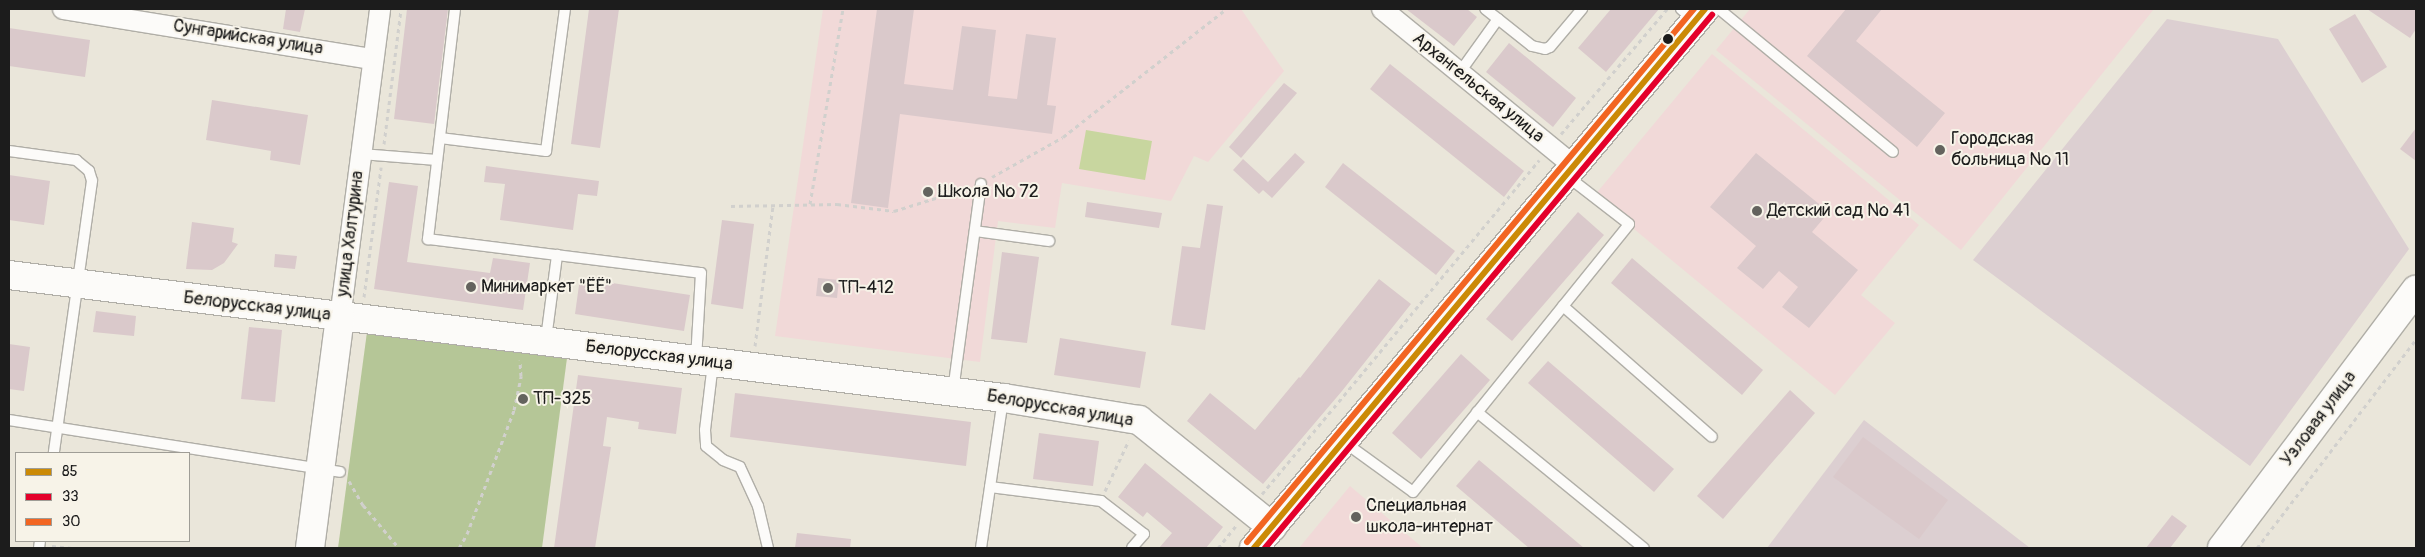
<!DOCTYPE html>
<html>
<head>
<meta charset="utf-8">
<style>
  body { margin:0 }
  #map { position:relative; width:2425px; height:557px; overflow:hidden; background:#eae6da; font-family:Pangolin,sans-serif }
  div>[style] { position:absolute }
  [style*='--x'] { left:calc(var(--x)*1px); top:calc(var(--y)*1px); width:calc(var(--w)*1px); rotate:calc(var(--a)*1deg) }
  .built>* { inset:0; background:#f1d9d8 }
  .industrial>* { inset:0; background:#dccfd1 }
  .green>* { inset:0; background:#c8d69f }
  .forest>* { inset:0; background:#b5c697 }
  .building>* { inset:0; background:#dac9cb }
  .path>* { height:3px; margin-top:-1.5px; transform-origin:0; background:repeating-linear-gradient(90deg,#d1d0cd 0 4px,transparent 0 8px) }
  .roads { filter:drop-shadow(1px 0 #b0aea7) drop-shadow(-1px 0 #b0aea7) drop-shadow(0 1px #b0aea7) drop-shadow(0 -1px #b0aea7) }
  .lane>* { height:10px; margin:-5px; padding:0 5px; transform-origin:5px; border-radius:5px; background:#fcfbf9 }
  .street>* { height:20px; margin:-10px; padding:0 10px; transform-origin:10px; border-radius:10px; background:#fcfbf9 }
  .secondary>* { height:28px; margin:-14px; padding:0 14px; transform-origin:14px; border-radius:14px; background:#fcfbf9 }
  .bus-1>* { height:6px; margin:-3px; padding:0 3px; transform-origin:3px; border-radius:3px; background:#cb8a06 }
  .bus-2>* { height:6px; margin:-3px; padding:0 3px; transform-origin:3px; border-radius:3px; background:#e4002b }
  .bus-3>* { height:6px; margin:-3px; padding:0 3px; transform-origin:3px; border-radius:3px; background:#f26522 }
  .dots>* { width:14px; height:14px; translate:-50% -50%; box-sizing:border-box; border:2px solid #f7f3e8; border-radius:50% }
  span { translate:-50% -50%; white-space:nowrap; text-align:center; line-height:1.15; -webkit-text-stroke:4px #f7f3e8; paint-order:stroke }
  .street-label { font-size:18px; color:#1c1c1c }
  .poi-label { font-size:18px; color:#1c1c1c }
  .left { translate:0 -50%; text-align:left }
  .frame { position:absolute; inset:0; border:10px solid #1c1c1c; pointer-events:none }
  .legend { position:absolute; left:15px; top:452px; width:175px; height:90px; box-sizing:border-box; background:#f7f3e8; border:1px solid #9f9d96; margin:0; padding:6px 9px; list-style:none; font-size:15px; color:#1c1c1c }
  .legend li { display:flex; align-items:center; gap:10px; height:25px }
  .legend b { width:25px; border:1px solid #9f9d96 }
</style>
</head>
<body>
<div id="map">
  <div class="built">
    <div style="clip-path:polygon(823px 9px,1241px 9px,1284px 71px,1208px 162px,1194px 156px,1171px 201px,1062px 183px,1055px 228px,998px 221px,980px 362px,775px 336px)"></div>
    <div style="clip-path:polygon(1750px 9px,2154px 9px,1961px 250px,1716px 50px)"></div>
    <div style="clip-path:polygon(1712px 54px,1919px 225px,1861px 295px,1895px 323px,1835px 395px,1594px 196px)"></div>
    <div style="clip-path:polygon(1350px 486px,1423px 548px,1299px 548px)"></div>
  </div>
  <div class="industrial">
    <div style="clip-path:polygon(2167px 19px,2278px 39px,2409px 249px,2250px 466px,1973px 260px)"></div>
    <div style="clip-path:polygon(1864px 420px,2030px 548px,1767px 548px)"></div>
  </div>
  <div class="green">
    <div style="clip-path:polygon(1086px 130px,1152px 141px,1145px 180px,1079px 169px)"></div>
  </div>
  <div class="forest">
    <div style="clip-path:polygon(367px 332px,567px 358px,542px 548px,338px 548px)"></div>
  </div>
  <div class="building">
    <div style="clip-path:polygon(286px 9px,305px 9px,300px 32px,283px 29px)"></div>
    <div style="clip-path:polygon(407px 9px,448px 9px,434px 124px,394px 119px)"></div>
    <div style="clip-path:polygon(589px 9px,619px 9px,600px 148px,571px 144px)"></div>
    <div style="clip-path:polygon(877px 9px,914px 9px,904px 84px,953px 90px,962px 26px,996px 30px,988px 96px,1017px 99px,1026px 34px,1056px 38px,1047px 105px,1056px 106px,1052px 134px,900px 114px,888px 208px,851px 203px)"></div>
    <div style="clip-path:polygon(1406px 9px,1467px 9px,1477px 17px,1454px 46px)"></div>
    <div style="clip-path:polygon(1611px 9px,1659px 9px,1606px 72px,1578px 48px)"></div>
    <div style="clip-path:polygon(1846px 9px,1882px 9px,1856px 41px,1945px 113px,1917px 147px,1807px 56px)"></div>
    <div style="clip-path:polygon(2367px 9px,2416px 9px,2416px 29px,2410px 38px)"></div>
    <div style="clip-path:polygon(2355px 14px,2387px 67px,2362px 83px,2329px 29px)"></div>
    <div style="clip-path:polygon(9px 28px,90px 40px,85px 77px,9px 66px)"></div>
    <div style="clip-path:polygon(1509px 43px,1576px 98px,1553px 127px,1486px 72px)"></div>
    <div style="clip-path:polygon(1390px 64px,1524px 171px,1504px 197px,1370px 89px)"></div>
    <div style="clip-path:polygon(1284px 83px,1297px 93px,1241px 158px,1229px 147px)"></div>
    <div style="clip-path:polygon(212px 100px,308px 115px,300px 165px,270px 160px,271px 151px,206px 140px)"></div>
    <div style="clip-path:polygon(2416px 128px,2416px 161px,2400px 149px)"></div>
    <div style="clip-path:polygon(1295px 153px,1305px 162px,1272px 198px,1263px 190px,1259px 194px,1233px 170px,1243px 159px,1268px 182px)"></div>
    <div style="clip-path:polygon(1756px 153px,1829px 212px,1812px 232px,1858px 270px,1809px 328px,1782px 307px,1798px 287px,1779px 271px,1763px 289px,1737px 268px,1756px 246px,1710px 207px)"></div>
    <div style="clip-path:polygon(1343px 163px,1455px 251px,1436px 275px,1325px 187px)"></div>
    <div style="clip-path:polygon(486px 166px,599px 181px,597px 196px,578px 194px,573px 230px,500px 220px,505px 184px,484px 182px)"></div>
    <div style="clip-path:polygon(9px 175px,50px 181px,44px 225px,9px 220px)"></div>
    <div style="clip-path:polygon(389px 182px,418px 186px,407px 262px,490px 273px,493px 258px,530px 263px,523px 310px,374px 289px)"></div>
    <div style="clip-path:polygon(1087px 202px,1162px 213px,1159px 228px,1085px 217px)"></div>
    <div style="clip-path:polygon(1207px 204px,1223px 206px,1205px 330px,1171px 325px,1182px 246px,1200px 248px)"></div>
    <div style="clip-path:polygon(1578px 212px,1604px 235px,1512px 341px,1486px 319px)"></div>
    <div style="clip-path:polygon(722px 220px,754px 224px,743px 309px,711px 304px)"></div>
    <div style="clip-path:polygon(192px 222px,234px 228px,232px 242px,238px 244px,224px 263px,212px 270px,186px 269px)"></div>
    <div style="clip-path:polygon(1002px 252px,1039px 257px,1027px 343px,991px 339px)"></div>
    <div style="clip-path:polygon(275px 254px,297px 256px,295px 269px,274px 267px)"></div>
    <div style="clip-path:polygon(1632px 258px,1763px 370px,1742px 395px,1611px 283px)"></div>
    <div style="clip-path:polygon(580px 278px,690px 295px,684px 331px,575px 314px)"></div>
    <div style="clip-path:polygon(818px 278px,839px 280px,837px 298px,816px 296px)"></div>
    <div style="clip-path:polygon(1379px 279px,1411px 304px,1342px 391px,1263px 484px,1187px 421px,1210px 393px,1255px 430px,1299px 377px,1300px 378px)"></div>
    <div style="clip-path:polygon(96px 311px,136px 316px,134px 336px,93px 332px)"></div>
    <div style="clip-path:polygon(249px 327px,282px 330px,275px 402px,241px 399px)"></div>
    <div style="clip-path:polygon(1060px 338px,1146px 352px,1140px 388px,1054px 375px)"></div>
    <div style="clip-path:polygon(9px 344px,30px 347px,24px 391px,9px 389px)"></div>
    <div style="clip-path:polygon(1461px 354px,1490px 380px,1421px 459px,1392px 433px)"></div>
    <div style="clip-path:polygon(1548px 361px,1674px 469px,1654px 492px,1528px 383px)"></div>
    <div style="clip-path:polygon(578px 375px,682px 388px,676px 434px,638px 429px,639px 422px,607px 417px,603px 446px,611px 447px,595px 548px,554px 548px)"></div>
    <div style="clip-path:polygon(1790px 390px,1815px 413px,1723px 519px,1697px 496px)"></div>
    <div style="clip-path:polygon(735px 393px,971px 422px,966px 466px,730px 437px)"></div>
    <div style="clip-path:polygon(1039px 433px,1099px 441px,1093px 486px,1033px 479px)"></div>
    <div style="clip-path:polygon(1863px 437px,1948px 500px,1919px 539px,1833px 477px)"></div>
    <div style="clip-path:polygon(1479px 460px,1584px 548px,1529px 548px,1456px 486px)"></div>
    <div style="clip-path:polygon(1145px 463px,1223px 527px,1206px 548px,1159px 548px,1172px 533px,1147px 512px,1143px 517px,1118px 497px)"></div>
    <div style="clip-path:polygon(2172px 515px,2187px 526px,2170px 548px,2146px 548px)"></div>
    <div style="clip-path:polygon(797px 533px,851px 539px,850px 548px,795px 548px)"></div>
  </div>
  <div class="path">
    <div style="--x:1561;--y:134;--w:164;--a:-49.7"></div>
    <div style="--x:384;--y:144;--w:136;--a:-82.8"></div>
    <div style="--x:992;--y:177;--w:81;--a:-29.4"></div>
    <div style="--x:1063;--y:137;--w:207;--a:-38.1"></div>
    <div style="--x:810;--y:204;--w:198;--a:-80.4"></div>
    <div style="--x:731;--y:206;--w:106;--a:-1.1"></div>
    <div style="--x:837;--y:204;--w:57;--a:7"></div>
    <div style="--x:894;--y:211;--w:77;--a:-17.3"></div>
    <div style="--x:364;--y:297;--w:131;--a:-82.5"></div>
    <div style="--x:755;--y:346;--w:142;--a:-82.7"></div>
    <div style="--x:349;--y:481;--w:28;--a:60"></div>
    <div style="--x:363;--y:505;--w:56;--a:50.1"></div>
    <div style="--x:1105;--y:491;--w:56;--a:-64.8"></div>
    <div style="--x:1262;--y:494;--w:434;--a:-50.3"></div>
    <div style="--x:52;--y:546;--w:20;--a:6"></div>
    <div style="--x:459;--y:548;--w:16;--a:-60"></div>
    <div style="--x:467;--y:534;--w:133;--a:-69.2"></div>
    <div style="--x:514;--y:410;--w:35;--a:-78"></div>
    <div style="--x:521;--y:376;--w:16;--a:-94"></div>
    <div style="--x:1218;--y:548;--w:28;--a:-51"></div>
    <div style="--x:2257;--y:548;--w:263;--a:-52.7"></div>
  </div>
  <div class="roads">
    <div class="lane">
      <div style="--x:455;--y:9;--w:232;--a:96.7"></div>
      <div style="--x:428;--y:239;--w:275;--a:7.1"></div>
      <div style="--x:701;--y:273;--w:87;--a:93.3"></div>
      <div style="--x:1681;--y:9;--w:18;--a:41"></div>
      <div style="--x:1719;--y:9;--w:225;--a:39.4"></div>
      <div style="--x:1498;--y:19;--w:43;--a:38.5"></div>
      <div style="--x:1532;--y:46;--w:13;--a:13"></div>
      <div style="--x:1545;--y:49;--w:5;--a:-22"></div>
      <div style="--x:1550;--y:47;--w:50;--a:-49.9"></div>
      <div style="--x:1460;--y:72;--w:65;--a:-54.4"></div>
      <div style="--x:1498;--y:19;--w:16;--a:-142"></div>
      <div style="--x:440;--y:138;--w:107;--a:7"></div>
      <div style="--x:546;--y:151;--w:143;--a:-82.4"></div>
      <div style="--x:9;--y:151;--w:68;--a:7.7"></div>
      <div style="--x:76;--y:160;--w:17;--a:40"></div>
      <div style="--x:89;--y:171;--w:10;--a:73"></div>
      <div style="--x:92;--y:181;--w:275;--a:98"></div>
      <div style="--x:361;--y:154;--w:76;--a:4.5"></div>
      <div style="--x:975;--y:231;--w:75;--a:7.7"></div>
      <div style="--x:1563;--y:306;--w:198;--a:41.3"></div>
      <div style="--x:546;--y:339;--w:85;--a:-82.5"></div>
      <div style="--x:713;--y:363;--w:67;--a:96.8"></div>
      <div style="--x:705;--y:430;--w:16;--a:86"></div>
      <div style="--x:706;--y:446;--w:22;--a:39"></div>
      <div style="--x:723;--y:460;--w:18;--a:22"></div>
      <div style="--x:740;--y:467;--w:43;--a:65.2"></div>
      <div style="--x:758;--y:506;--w:43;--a:76.6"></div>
      <div style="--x:953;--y:391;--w:209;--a:-82.3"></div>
      <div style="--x:1477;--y:412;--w:215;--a:39.2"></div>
      <div style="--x:9;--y:420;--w:335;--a:8.9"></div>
      <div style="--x:1344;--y:442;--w:85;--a:35.9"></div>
      <div style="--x:1413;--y:492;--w:344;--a:-51.1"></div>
      <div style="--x:1629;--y:224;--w:78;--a:-142.3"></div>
      <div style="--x:990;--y:487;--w:112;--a:7.2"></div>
      <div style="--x:1101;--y:501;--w:54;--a:37.5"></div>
      <div style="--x:1144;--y:534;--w:18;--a:131"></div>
      <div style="--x:39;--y:548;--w:7;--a:-82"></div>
      <div style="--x:981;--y:548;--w:151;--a:-81.6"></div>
    </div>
    <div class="street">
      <div style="--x:63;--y:9;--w:314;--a:9.2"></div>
      <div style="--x:1382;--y:9;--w:249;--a:39.3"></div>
      <div style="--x:340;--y:318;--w:312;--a:-82.6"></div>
    </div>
    <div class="secondary">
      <div style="--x:9;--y:275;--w:1003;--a:7.05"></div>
      <div style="--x:1004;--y:398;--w:137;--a:9.3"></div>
      <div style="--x:1139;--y:420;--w:171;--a:38.8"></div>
      <div style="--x:310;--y:548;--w:232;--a:-82.6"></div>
      <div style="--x:1254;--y:548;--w:703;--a:-50.08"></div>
      <div style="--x:2222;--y:548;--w:323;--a:-53.1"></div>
    </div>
  </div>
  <div class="bus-1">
    <div style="--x:1254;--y:548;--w:703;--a:-50.08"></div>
  </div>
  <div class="bus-2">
    <div style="--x:1265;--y:548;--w:696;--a:-50.02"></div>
  </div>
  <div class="bus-3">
    <div style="--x:1247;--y:542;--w:696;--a:-50.02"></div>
  </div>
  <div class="dots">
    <div style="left:1668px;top:39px;background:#1c1c1c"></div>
    <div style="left:1940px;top:150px;background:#64635e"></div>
    <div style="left:928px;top:192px;background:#64635e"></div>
    <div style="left:1757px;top:211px;background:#64635e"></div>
    <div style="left:471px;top:287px;background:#64635e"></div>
    <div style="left:828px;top:288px;background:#64635e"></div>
    <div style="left:523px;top:399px;background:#64635e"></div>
    <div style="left:1356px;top:517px;background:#64635e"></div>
  </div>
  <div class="street-label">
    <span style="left:248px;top:38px;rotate:9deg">Сунгарийская улица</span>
    <span style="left:1478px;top:88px;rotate:39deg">Архангельская улица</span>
    <span style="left:351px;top:234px;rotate:-83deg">улица Халтурина</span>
    <span style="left:257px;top:307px;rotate:7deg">Белорусская улица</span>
    <span style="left:659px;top:356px;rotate:7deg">Белорусская улица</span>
    <span style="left:1060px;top:409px;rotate:10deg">Белорусская улица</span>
    <span style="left:2319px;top:419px;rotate:-53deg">Узловая улица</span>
  </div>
  <div class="poi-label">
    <span class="left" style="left:1951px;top:150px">Городская<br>больница № 11</span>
    <span class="left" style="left:938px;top:192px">Школа № 72</span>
    <span class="left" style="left:1767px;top:211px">Детский сад № 41</span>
    <span class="left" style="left:481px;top:287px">Минимаркет "ЁЁ"</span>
    <span class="left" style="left:838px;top:288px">ТП-412</span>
    <span class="left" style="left:533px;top:399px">ТП-325</span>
    <span class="left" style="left:1366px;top:517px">Специальная<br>школа-интернат</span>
  </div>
  <div class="frame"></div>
  <ul class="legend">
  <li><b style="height:6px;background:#cb8a06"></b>85</li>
  <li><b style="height:6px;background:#e4002b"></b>33</li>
  <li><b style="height:6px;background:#f26522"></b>30</li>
  </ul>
</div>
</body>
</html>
